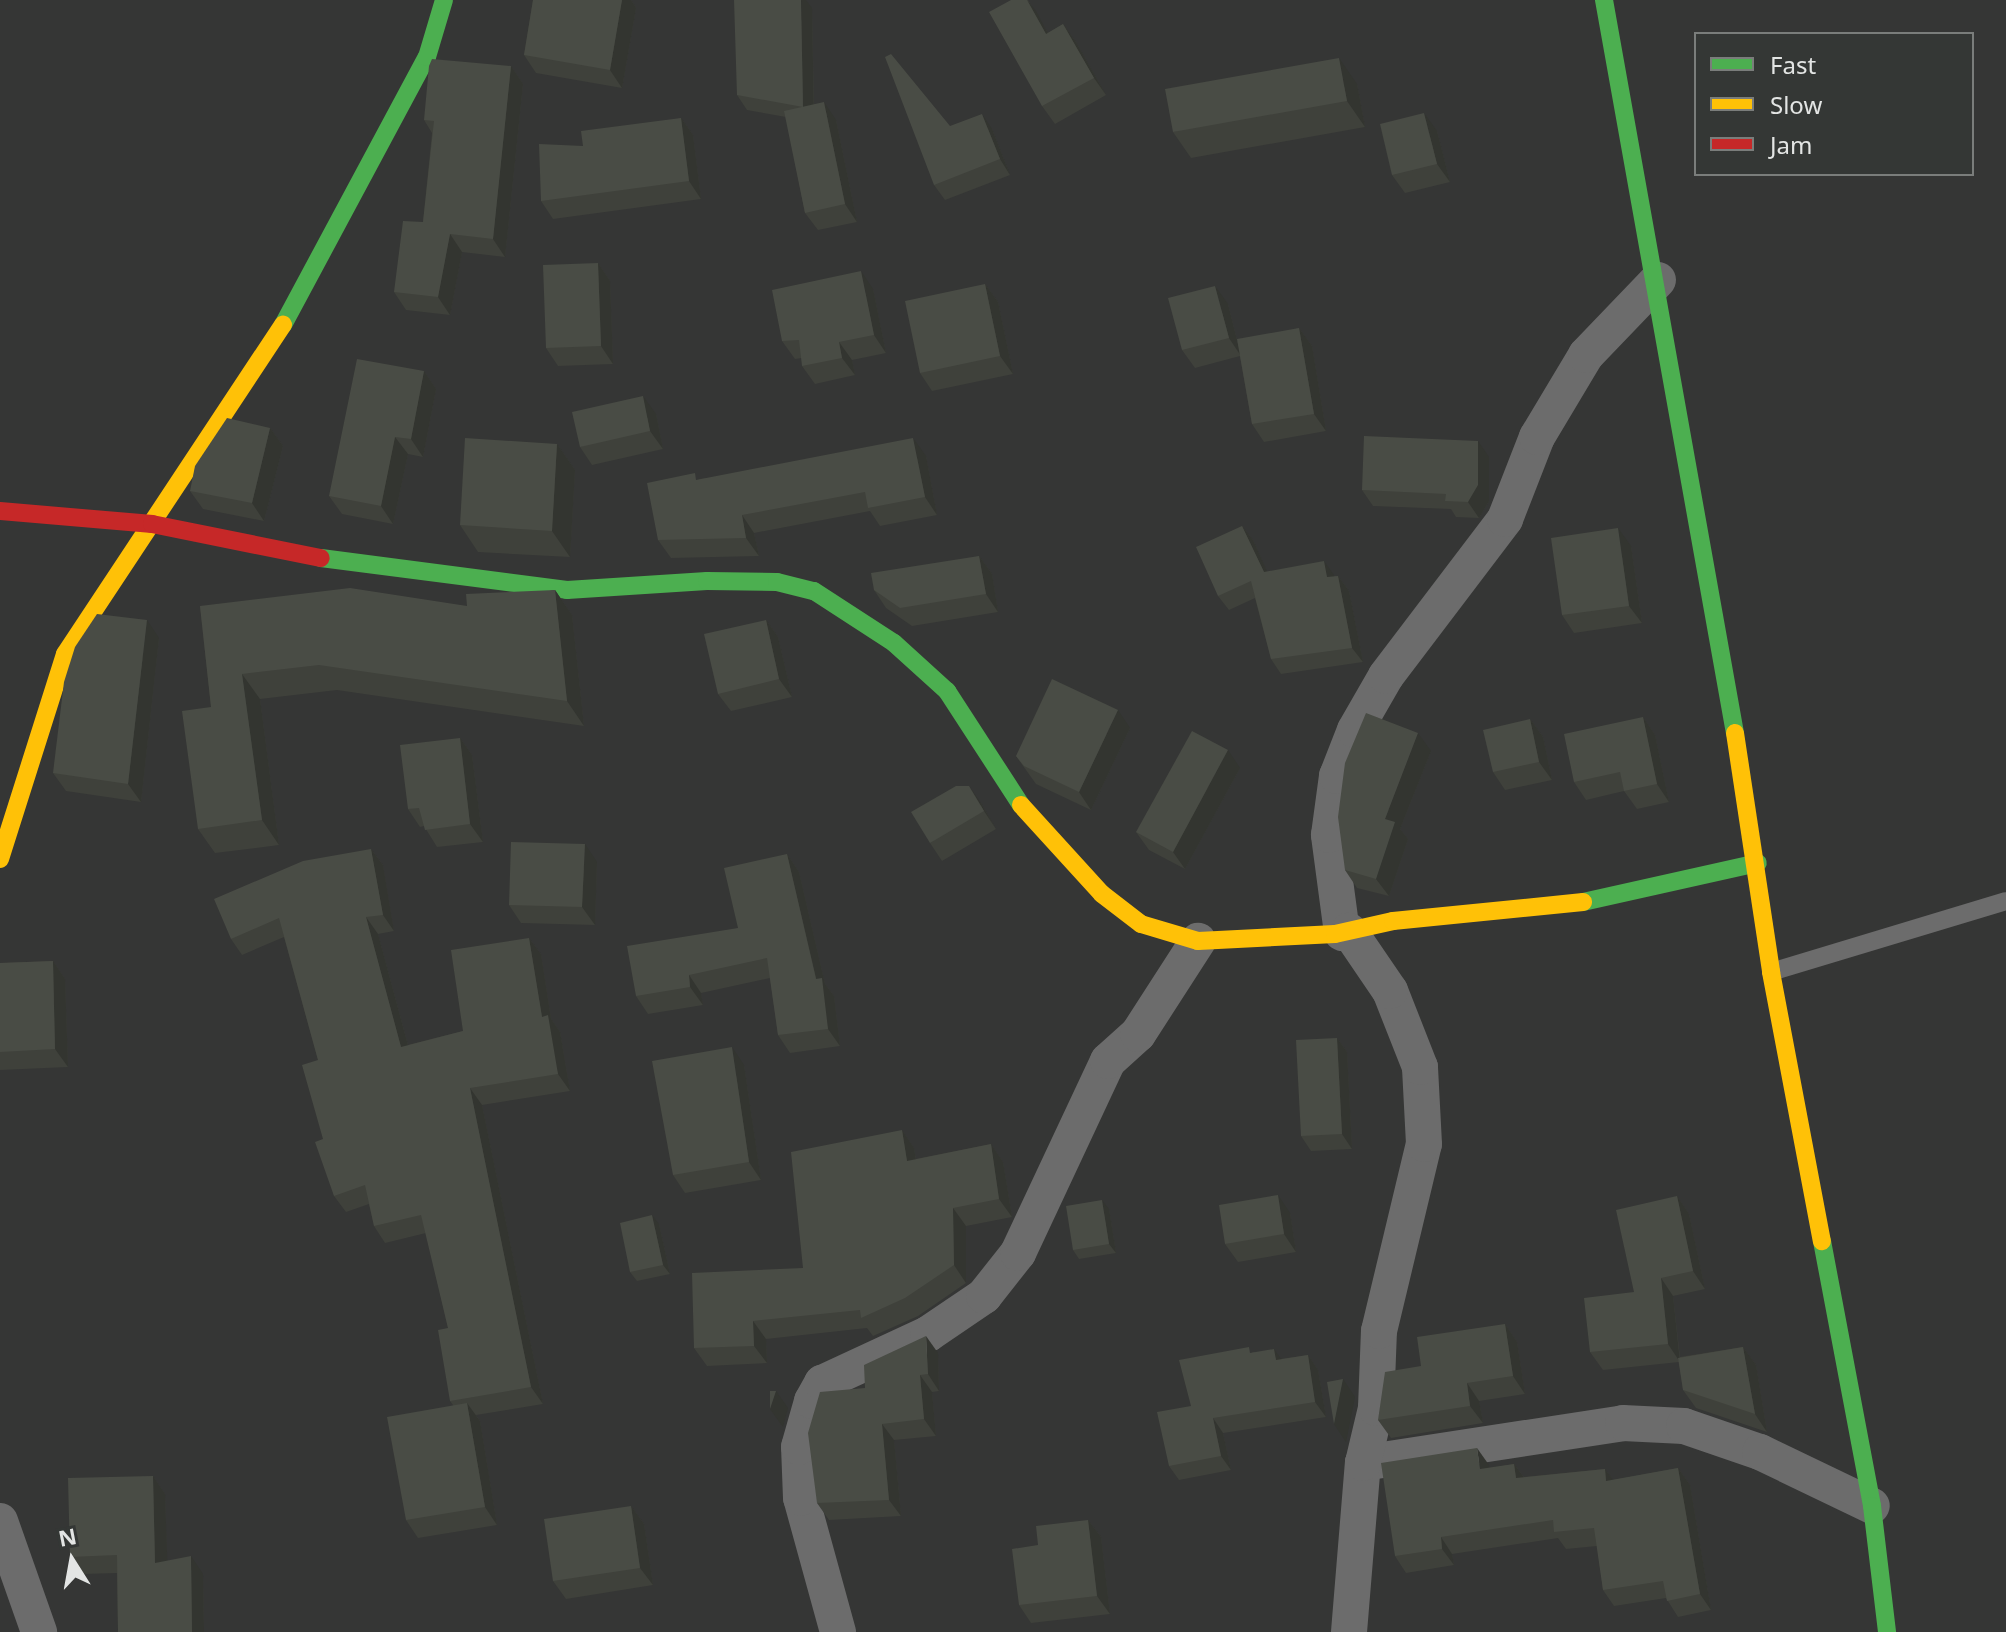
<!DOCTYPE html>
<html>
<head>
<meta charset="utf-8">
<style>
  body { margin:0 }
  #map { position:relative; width:2006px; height:1632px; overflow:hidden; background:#353635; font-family:"Noto Sans",sans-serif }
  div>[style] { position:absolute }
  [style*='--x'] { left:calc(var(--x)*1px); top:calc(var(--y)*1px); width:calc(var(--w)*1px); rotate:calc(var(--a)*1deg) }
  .lane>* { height:18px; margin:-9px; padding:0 9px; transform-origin:9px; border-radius:9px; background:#6c6c6c }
  .street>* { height:36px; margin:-18px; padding:0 18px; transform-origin:18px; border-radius:18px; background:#6c6c6c }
  .fast>* { height:18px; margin:-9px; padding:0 9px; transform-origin:9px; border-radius:9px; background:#4caf50 }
  .slow>* { height:18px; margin:-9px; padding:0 9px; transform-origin:9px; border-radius:9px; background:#ffc107 }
  .jam>* { height:18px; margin:-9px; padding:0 9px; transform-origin:9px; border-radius:9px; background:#c62828 }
  .wall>* { inset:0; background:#3f413b }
  .shaded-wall>* { inset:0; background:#333530 }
  .building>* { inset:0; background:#494c45 }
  span { translate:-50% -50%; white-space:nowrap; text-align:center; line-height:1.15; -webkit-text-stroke:6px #343735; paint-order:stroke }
  .legend { position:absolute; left:1694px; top:32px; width:280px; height:144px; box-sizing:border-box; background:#343735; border:2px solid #7a7d7b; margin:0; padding:10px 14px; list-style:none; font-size:24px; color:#e3e5e4 }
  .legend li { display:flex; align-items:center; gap:16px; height:40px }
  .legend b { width:40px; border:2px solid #7a7d7b }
  .north { position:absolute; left:32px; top:1520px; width:80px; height:80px; -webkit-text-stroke:6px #343735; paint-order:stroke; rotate:349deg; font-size:22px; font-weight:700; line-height:32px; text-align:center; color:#e3e5e4 }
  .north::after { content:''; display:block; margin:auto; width:28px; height:36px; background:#e3e5e4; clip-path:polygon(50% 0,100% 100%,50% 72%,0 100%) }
</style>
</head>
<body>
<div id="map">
  <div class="lane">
    <div style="--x:1771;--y:972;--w:245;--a:-16.8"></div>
  </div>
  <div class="street">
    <div style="--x:1342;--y:933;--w:99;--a:-97.6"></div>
    <div style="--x:1329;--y:835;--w:60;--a:-82.3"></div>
    <div style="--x:1337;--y:776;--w:49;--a:-68.6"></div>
    <div style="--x:1355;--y:730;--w:62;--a:-60.1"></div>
    <div style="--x:1386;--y:676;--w:197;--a:-52.8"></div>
    <div style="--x:1505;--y:519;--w:88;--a:-68.7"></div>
    <div style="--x:1537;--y:437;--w:96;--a:-59.1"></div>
    <div style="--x:1586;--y:355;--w:104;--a:-46.2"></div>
    <div style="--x:1363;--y:1463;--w:263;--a:-8.7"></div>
    <div style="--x:1623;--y:1423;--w:61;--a:2.8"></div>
    <div style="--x:1684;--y:1426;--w:80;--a:18.9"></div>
    <div style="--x:1760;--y:1452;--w:124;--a:25.7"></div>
    <div style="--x:0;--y:1521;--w:118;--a:70.6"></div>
    <div style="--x:838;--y:1632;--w:139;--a:-105.4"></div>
    <div style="--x:801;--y:1498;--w:51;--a:-92.2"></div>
    <div style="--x:799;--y:1447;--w:48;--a:-74.2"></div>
    <div style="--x:812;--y:1401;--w:21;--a:-61"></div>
    <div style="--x:822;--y:1383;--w:117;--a:-24.8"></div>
    <div style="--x:928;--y:1334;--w:68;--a:-34.2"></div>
    <div style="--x:984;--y:1296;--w:55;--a:-51.7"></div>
    <div style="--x:1018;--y:1253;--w:212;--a:-64.9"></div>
    <div style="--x:1108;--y:1061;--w:40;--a:-42"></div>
    <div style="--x:1138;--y:1034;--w:111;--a:-57.2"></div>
    <div style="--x:1349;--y:1632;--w:170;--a:-85.3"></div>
    <div style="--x:1363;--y:1463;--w:57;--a:-76.7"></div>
    <div style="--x:1376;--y:1408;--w:77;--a:-87.8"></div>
    <div style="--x:1379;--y:1331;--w:192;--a:-76.5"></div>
    <div style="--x:1424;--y:1144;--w:77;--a:-93"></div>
    <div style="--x:1420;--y:1067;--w:82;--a:-111.5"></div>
    <div style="--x:1390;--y:991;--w:73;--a:-124.3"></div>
  </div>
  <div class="fast">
    <div style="--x:1604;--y:0;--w:745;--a:79.87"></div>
    <div style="--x:283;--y:325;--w:304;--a:-61.8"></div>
    <div style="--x:427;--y:57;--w:59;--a:-73.4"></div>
    <div style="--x:321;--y:558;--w:248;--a:7.4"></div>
    <div style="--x:567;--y:590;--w:140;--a:-3.7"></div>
    <div style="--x:707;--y:581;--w:70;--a:0.8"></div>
    <div style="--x:777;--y:582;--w:38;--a:14"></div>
    <div style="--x:814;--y:591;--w:95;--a:33"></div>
    <div style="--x:894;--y:643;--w:72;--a:42.2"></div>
    <div style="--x:947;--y:691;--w:136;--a:57"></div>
    <div style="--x:1583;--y:902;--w:179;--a:-12.6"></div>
    <div style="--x:1822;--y:1241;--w:270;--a:79.3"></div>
    <div style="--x:1872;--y:1506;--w:127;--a:83.2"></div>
  </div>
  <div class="slow">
    <div style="--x:1735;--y:733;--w:242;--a:81.4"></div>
    <div style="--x:1771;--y:972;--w:274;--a:79.3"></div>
    <div style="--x:1021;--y:805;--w:120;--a:47.7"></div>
    <div style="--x:1102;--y:894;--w:49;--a:37.6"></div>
    <div style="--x:1141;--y:924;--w:59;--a:16.6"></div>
    <div style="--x:1198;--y:941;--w:137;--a:-2.9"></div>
    <div style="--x:1335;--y:934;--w:59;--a:-12.6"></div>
    <div style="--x:1393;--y:921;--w:191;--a:-5.7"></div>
    <div style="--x:0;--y:859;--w:215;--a:-72.4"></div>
    <div style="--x:65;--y:654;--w:395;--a:-56.5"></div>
  </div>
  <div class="jam">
    <div style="--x:0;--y:511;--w:153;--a:4.9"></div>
    <div style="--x:152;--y:524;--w:172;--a:11.4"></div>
  </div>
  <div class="wall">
    <div style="clip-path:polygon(533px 0,631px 0,636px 8px,622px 88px,536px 73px,524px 55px)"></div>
    <div style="clip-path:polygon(1011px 0,1028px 0,1048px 33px,1063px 24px,1076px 42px,1106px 95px,1055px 124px,1042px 106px)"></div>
    <div style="clip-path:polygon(812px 8px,814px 104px,836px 120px,857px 222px,818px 230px,805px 213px,786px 117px,747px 110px,737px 95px)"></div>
    <div style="clip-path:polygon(511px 66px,523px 84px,505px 257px,462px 252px,450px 315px,406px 310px,394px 292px,423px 222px,432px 133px,424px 120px)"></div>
    <div style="clip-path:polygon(1357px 84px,1365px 127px,1191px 158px,1173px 132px)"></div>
    <div style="clip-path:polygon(681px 118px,693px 135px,701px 199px,553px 219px,541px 201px,583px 146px)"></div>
    <div style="clip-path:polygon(950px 126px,992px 129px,1010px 175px,945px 200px,934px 185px)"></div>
    <div style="clip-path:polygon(1437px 131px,1450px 182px,1405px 193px,1392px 175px)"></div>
    <div style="clip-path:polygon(598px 263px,610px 281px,613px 364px,558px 366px,546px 348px)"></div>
    <div style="clip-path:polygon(985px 284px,998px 302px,1013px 374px,932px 391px,920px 373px)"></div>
    <div style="clip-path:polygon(873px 289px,886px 353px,852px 360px,855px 375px,815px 384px,802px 366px,802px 358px,795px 359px,782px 341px)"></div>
    <div style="clip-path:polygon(1228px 304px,1238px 344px,1299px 328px,1312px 346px,1326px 431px,1264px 442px,1252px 424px,1240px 356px,1195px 368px,1182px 350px)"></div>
    <div style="clip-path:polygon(424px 371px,436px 389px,423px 457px,408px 454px,393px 524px,342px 514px,329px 496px)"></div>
    <div style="clip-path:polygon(656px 414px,663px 449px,592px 465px,580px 447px)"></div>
    <div style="clip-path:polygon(270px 428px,283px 446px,264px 521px,203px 509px,190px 491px)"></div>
    <div style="clip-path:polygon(557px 444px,575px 470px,570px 557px,478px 552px,460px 525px)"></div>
    <div style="clip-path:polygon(926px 456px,937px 515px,880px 526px,870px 511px,754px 533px,759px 556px,671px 558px,658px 540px,699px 479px)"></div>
    <div style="clip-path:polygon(1489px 457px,1489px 501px,1479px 518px,1456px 517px,1451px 509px,1373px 506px,1362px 490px)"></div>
    <div style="clip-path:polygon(1242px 526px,1253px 540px,1267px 572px,1338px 576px,1349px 591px,1363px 662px,1281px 674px,1271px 659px,1255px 598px,1229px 610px,1218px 596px)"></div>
    <div style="clip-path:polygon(1631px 546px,1642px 623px,1574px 633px,1562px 615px)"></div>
    <div style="clip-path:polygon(979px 556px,992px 574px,998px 612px,912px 626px,886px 608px,874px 590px)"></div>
    <div style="clip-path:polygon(555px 590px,572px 615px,584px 726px,337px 690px,260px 699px,279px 845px,215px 853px,198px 829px,211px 707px,200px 606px,467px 606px)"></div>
    <div style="clip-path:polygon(766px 620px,778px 637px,792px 697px,731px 711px,718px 694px)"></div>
    <div style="clip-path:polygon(159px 638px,141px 802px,66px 791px,53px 773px)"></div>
    <div style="clip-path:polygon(1643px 717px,1655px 735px,1669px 802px,1637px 809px,1624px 791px,1586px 800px,1574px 782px)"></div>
    <div style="clip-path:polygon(1530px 719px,1543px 737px,1552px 780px,1505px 790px,1493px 772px)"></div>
    <div style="clip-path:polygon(1130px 728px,1091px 810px,1036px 784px,1016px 756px)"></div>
    <div style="clip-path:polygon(460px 738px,472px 755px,483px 842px,437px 847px,424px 826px,420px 827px,408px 809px)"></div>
    <div style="clip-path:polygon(1431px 751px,1400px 829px,1408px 839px,1389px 896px,1357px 888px,1345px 870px)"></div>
    <div style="clip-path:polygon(1240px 768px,1185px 869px,1149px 850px,1136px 832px)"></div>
    <div style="clip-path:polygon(981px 803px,996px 829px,942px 861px,930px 843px)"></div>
    <div style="clip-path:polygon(371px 849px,383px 865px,394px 931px,378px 934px,408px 1045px,463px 1031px,529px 938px,541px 954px,551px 1019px,560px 1032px,570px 1091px,482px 1105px,543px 1404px,476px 1415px,480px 1421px,497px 1525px,418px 1538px,406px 1520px,453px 1405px,450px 1401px,448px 1328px,426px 1233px,385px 1243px,374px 1226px,369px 1204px,346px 1212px,334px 1196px,323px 1139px,318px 1060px,284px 937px,242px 955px,231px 939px)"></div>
    <div style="clip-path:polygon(787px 854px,799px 872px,825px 984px,834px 996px,840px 1046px,790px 1053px,778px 1035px,770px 978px,701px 993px,703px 1005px,648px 1014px,636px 996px,738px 928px)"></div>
    <div style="clip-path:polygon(597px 862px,595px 925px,521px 923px,509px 905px)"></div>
    <div style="clip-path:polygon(53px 961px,65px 979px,68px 1067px,0 1070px,0 963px)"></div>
    <div style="clip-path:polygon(1337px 1038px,1347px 1052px,1352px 1149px,1311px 1151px,1301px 1136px)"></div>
    <div style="clip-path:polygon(744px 1065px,761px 1180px,685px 1193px,673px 1175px)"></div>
    <div style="clip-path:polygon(902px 1130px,914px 1148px,916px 1159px,991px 1144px,1003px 1162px,1012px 1217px,966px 1226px,966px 1283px,918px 1316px,873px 1336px,867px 1328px,766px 1339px,767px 1363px,707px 1366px,694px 1348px,803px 1268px)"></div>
    <div style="clip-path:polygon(1677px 1196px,1689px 1214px,1705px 1289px,1673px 1296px,1680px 1357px,1743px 1347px,1756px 1365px,1767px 1432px,1696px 1408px,1683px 1390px,1679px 1362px,1603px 1370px,1590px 1352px,1634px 1292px)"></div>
    <div style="clip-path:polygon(1109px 1209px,1116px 1253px,1079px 1259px,1073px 1250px)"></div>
    <div style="clip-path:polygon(1290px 1213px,1296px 1252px,1238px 1262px,1225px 1244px)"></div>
    <div style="clip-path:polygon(659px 1224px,670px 1274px,637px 1281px,630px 1272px)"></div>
    <div style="clip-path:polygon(1505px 1324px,1517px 1342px,1525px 1394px,1479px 1401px,1483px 1423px,1391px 1438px,1378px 1420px,1421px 1366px)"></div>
    <div style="clip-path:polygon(1253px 1352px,1281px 1359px,1308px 1355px,1318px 1370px,1326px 1417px,1223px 1433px,1231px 1470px,1179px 1480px,1169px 1466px,1191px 1406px)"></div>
    <div style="clip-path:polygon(938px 1353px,939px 1391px,932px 1392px,936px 1436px,894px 1440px,901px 1516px,829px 1520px,817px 1503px,865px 1388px)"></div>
    <div style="clip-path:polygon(1514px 1464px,1524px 1477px,1605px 1469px,1613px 1480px,1678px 1468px,1690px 1485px,1711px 1610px,1678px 1617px,1666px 1598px,1614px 1606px,1603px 1590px,1597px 1546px,1566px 1549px,1558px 1538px,1452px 1554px,1454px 1565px,1406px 1573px,1395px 1556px,1489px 1465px,1489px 1468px)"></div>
    <div style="clip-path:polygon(153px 1476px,165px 1494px,167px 1561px,203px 1574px,204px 1632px,118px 1632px,117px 1573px,83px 1574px,70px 1557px)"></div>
    <div style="clip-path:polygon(631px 1506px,644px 1524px,653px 1585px,566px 1599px,553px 1581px)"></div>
    <div style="clip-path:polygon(1088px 1520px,1101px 1537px,1110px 1614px,1031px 1623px,1019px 1605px,1038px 1545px)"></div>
  </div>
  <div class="shaded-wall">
    <div style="clip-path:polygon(622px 0,631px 0,636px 8px,622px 88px,610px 70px)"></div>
    <div style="clip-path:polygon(801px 0,806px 0,812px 8px,814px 122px,803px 107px)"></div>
    <div style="clip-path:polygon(1027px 0,1036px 11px,1058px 52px,1046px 34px)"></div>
    <div style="clip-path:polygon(1063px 24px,1076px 42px,1106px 95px,1094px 78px)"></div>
    <div style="clip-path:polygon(1339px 58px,1357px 84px,1365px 127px,1347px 101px)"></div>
    <div style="clip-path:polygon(511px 66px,523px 84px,505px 257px,493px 239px)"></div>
    <div style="clip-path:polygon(824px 102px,836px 120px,857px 222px,845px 204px)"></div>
    <div style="clip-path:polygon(1424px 113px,1437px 131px,1450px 182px,1437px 164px)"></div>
    <div style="clip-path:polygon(982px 114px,992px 129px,1010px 175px,1000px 159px)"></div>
    <div style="clip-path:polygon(681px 118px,693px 135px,701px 199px,689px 181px)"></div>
    <div style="clip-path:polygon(450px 234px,462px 252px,450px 315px,438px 297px)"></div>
    <div style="clip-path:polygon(598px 263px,610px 281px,613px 364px,601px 346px)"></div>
    <div style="clip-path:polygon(861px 271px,873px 289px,886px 353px,874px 335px)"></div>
    <div style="clip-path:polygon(985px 284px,998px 302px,1013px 374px,1000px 356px)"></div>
    <div style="clip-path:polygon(1215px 286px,1228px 304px,1241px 356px,1229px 338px)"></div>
    <div style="clip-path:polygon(1299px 328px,1312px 346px,1326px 431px,1314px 414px)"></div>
    <div style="clip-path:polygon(839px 342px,852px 360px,855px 375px,842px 358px)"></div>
    <div style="clip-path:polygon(424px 371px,436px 389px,423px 457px,411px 439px)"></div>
    <div style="clip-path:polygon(643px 396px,656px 414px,663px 449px,650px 431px)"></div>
    <div style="clip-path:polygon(270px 428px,283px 446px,264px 521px,252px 503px)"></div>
    <div style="clip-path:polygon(395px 437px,408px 454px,393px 524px,381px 506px)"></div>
    <div style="clip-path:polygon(913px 438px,926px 456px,937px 515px,925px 497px)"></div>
    <div style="clip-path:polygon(1478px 441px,1489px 457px,1489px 501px,1479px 518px,1468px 502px)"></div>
    <div style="clip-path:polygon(557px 444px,575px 470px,570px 557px,552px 531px)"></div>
    <div style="clip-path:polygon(742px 515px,754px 533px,759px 556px,746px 538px)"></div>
    <div style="clip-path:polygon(1242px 526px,1253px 540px,1274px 587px,1264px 572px)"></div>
    <div style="clip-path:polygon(1618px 528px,1631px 546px,1642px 623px,1629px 606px)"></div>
    <div style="clip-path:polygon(979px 556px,992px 574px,998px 612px,986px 594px)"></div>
    <div style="clip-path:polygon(1324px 561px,1334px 575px,1337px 592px,1327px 577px)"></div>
    <div style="clip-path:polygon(1338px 576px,1349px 591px,1363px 662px,1352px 648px)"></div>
    <div style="clip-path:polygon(555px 590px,572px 615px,584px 726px,567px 701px)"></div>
    <div style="clip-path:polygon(147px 620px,159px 638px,141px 802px,128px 784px)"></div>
    <div style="clip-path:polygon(766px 620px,778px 637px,792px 697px,779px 679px)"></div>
    <div style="clip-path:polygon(242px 674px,260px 699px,279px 845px,262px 820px)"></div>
    <div style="clip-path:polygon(1118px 710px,1130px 728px,1091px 810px,1079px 792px)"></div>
    <div style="clip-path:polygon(1643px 717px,1655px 735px,1669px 802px,1657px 784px)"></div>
    <div style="clip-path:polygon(1530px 719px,1543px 737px,1552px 780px,1539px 762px)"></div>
    <div style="clip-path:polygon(1418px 733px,1431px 751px,1400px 829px,1408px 839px,1389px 896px,1376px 879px,1385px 819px)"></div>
    <div style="clip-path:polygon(460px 738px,472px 755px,483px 842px,470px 824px)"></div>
    <div style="clip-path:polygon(1228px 750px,1240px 768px,1185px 869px,1173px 852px)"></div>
    <div style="clip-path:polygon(969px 786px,981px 803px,996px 829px,984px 811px)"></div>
    <div style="clip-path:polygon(585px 844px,597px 862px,595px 925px,582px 907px)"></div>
    <div style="clip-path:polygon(371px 849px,383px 865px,394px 931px,383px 915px)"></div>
    <div style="clip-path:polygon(787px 854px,799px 872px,825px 984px,834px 996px,840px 1046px,828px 1029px)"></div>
    <div style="clip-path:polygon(366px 917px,378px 934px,413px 1064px,401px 1047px)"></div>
    <div style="clip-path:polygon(529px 938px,541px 954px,551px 1019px,560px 1032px,570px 1091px,558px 1074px,542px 1017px)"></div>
    <div style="clip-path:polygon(53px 961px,65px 979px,68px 1067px,55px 1049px)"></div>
    <div style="clip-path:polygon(689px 975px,701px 993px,703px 1005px,690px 987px)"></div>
    <div style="clip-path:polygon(1337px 1038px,1347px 1052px,1352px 1149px,1342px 1134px)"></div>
    <div style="clip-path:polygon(732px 1047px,744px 1065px,761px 1180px,749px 1162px)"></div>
    <div style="clip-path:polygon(470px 1088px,482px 1105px,543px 1404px,531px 1387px)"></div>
    <div style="clip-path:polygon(902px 1130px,914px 1148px,919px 1179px,907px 1161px)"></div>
    <div style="clip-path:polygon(991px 1144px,1003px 1162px,1012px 1217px,999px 1199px)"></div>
    <div style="clip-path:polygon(1278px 1195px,1290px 1213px,1296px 1252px,1284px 1234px)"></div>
    <div style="clip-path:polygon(1677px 1196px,1689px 1214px,1705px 1289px,1693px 1271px)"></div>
    <div style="clip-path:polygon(1102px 1200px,1109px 1209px,1116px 1253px,1109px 1244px)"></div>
    <div style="clip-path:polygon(953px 1208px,966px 1226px,966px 1283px,954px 1265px)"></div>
    <div style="clip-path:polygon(652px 1215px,659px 1224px,670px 1274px,663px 1265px)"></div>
    <div style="clip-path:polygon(1661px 1278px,1673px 1296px,1680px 1362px,1668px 1344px)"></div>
    <div style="clip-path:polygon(753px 1321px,766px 1339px,767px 1363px,754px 1346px)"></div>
    <div style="clip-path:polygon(1505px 1324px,1517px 1342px,1525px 1394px,1513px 1376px)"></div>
    <div style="clip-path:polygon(926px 1336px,938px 1353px,939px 1391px,928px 1374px)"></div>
    <div style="clip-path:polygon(1743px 1347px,1756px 1365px,1767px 1432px,1755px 1414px)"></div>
    <div style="clip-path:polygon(1274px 1349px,1284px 1363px,1276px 1360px)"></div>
    <div style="clip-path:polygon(1308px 1355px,1318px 1370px,1326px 1417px,1315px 1402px)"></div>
    <div style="clip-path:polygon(920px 1375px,932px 1392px,936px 1436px,924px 1419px)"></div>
    <div style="clip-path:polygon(1343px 1379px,1355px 1397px,1346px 1442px,1334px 1424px)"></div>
    <div style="clip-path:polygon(1467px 1383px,1479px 1401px,1483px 1423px,1470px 1406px)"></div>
    <div style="clip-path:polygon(776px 1391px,788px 1408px,783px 1427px,770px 1409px)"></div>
    <div style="clip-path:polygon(467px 1403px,480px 1421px,497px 1525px,485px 1507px)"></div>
    <div style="clip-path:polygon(1213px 1418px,1223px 1433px,1231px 1470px,1221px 1456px)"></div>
    <div style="clip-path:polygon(882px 1424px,894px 1440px,901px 1516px,889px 1500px)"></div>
    <div style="clip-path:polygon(1477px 1448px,1489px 1465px,1492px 1485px,1480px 1469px)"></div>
    <div style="clip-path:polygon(1514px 1464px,1526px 1480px,1516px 1478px)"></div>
    <div style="clip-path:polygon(1678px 1468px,1690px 1485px,1711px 1610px,1700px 1594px)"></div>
    <div style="clip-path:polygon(1605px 1469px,1617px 1485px,1606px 1481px)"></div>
    <div style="clip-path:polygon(153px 1476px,165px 1494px,168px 1581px,155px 1563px)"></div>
    <div style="clip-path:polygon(631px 1506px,644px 1524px,653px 1585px,640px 1568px)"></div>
    <div style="clip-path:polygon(1088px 1520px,1101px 1537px,1110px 1614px,1097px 1596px)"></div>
    <div style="clip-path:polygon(1441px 1537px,1452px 1554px,1454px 1565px,1442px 1549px)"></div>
    <div style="clip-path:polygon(191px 1556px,203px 1574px,204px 1632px,192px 1632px)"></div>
  </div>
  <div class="building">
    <div style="clip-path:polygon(533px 0,622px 0,610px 70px,524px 55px)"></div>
    <div style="clip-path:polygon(734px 0,801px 0,803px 107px,737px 95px)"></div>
    <div style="clip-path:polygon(1011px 0,1027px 0,1046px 34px,1063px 24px,1094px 78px,1042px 106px,989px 12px)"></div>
    <div style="clip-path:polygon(891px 54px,950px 126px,982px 114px,1000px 159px,934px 185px,885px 57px)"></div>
    <div style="clip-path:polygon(1339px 58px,1347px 101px,1173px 132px,1165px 89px)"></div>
    <div style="clip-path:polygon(432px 59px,511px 66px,493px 239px,450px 234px,438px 297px,394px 292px,403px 221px,423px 222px,434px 121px,424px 120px,429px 66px)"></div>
    <div style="clip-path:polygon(824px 102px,845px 204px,805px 213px,784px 111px)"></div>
    <div style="clip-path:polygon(1424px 113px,1437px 164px,1392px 175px,1380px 124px)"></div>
    <div style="clip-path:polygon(681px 118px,689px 181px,541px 201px,539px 144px,583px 146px,581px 131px)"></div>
    <div style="clip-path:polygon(598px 263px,601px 346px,546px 348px,543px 265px)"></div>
    <div style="clip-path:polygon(861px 271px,874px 335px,839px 342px,842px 358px,802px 366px,799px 340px,782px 341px,772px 290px)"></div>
    <div style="clip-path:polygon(985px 284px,1000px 356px,920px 373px,905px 301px)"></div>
    <div style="clip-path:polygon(1215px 286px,1229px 338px,1182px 350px,1168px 298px)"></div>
    <div style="clip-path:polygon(1299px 328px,1314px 414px,1252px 424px,1237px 339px)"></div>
    <div style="clip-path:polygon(357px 359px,424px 371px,411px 439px,395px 437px,381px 506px,329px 496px)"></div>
    <div style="clip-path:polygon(643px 396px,650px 431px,580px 447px,572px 412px)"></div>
    <div style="clip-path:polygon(227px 418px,270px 428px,252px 503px,190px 491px,195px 466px)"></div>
    <div style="clip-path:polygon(1364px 436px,1478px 441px,1478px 485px,1468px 502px,1445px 501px,1446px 494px,1362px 490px)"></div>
    <div style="clip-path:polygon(465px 438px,557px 444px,552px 531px,460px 525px)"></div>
    <div style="clip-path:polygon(913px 438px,925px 497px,868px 508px,865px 492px,742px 515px,746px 538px,658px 540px,647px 483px,695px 473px,696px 480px)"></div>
    <div style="clip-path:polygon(1242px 526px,1264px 572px,1324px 561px,1327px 577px,1338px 576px,1352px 648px,1271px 659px,1251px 581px,1218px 596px,1196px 547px)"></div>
    <div style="clip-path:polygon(1618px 528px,1629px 606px,1562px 615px,1551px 538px)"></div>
    <div style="clip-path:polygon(979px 556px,986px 594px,900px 608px,874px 590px,871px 573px)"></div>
    <div style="clip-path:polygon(350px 588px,467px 606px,466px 594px,555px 590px,567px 701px,319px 665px,242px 674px,262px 820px,198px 829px,182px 711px,211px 707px,200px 606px)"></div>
    <div style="clip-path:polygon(97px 614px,147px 620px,128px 784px,53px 773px,64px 682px,75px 647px)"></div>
    <div style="clip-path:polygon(766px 620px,779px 679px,718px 694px,704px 634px)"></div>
    <div style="clip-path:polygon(1052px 679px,1118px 710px,1079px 792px,1024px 766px,1016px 756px)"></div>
    <div style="clip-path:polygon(1366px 713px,1418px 733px,1385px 819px,1395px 822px,1376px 879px,1345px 870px,1338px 817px,1345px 763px)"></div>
    <div style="clip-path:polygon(1643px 717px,1657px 784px,1624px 791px,1620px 772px,1574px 782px,1564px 734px)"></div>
    <div style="clip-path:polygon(1530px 719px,1539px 762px,1493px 772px,1483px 730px)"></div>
    <div style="clip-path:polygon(1192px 731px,1228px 750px,1173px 852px,1136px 832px)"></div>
    <div style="clip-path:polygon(460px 738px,470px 824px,425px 830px,419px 808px,408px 809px,400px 745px)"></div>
    <div style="clip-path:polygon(956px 786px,969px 786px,984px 811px,930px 843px,911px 812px)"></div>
    <div style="clip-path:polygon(511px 842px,585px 844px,582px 907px,509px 905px)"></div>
    <div style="clip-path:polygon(371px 849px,383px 915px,366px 917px,401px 1047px,463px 1031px,451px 950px,529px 938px,542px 1017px,548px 1015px,558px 1074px,470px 1088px,531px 1387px,450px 1401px,438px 1330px,448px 1328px,421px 1215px,374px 1226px,365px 1185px,334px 1196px,315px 1142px,323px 1139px,302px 1065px,318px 1060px,279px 918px,231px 939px,214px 899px,303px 861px)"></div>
    <div style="clip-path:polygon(787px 854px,816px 979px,822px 978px,828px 1029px,778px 1035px,767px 958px,689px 975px,690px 987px,636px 996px,627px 946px,738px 928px,724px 868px)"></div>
    <div style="clip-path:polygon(53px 961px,55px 1049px,0 1052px,0 963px)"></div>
    <div style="clip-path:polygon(1337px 1038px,1342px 1134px,1301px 1136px,1296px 1040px)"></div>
    <div style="clip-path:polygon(732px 1047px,749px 1162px,673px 1175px,652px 1061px)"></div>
    <div style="clip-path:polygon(902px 1130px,907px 1161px,991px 1144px,999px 1199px,953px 1208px,954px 1265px,905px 1298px,861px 1318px,860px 1310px,753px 1321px,754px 1346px,694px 1348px,692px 1273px,803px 1268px,791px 1152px)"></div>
    <div style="clip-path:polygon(1278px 1195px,1284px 1234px,1225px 1244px,1219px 1205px)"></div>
    <div style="clip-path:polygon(1677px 1196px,1693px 1271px,1661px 1278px,1668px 1344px,1590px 1352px,1584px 1298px,1634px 1292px,1616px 1210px)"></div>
    <div style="clip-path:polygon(1102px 1200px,1109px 1244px,1073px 1250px,1066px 1206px)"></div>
    <div style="clip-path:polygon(652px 1215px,663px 1265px,630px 1272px,620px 1223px)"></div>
    <div style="clip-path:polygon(1505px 1324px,1513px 1376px,1467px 1383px,1470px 1406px,1378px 1420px,1385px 1372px,1421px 1366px,1417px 1337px)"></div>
    <div style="clip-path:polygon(926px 1336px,928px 1374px,920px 1375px,924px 1419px,882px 1424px,889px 1500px,817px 1503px,808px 1433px,820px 1392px,865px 1388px,864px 1365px)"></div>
    <div style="clip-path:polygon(1249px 1347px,1250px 1353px,1274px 1349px,1276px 1360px,1308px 1355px,1315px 1402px,1213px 1418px,1221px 1456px,1169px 1466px,1157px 1412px,1191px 1406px,1179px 1360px)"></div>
    <div style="clip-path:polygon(1743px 1347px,1755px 1414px,1683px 1390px,1678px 1358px)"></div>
    <div style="clip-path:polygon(1343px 1379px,1334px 1424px,1327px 1382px)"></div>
    <div style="clip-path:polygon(770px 1391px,776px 1391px,770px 1409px)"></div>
    <div style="clip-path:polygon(467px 1403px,485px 1507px,406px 1520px,387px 1417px)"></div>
    <div style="clip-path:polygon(1477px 1448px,1480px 1469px,1514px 1464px,1516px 1478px,1605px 1469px,1606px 1481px,1678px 1468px,1700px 1594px,1667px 1601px,1663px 1581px,1603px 1590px,1594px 1528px,1554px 1532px,1553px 1520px,1441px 1537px,1442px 1549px,1395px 1556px,1381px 1463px)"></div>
    <div style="clip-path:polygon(153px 1476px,155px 1563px,191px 1556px,192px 1632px,118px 1632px,117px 1555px,70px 1557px,68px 1478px)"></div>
    <div style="clip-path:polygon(631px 1506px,640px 1568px,553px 1581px,544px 1519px)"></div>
    <div style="clip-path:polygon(1088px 1520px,1097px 1596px,1019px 1605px,1012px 1549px,1038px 1545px,1036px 1526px)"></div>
  </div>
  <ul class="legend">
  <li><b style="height:10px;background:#4caf50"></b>Fast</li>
  <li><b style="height:10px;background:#ffc107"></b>Slow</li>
  <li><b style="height:10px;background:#c62828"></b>Jam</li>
  </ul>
  <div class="north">N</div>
</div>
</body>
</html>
